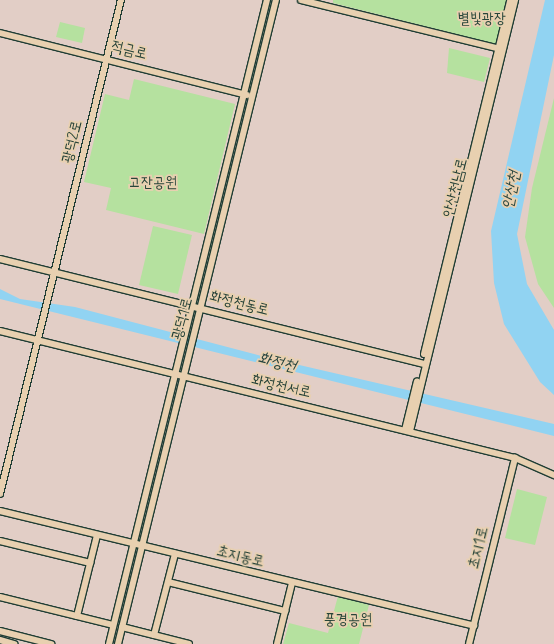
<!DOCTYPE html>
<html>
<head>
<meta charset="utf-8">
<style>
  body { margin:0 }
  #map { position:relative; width:554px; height:644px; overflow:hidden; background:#e2cec6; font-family:Mynerve,"Poor Story",sans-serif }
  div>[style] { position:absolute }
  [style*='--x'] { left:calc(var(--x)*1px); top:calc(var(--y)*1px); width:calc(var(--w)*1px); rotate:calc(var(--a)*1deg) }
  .green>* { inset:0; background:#b5e19f }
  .water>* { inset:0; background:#91d3f2 }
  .roads { filter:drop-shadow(1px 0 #1f3d34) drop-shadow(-1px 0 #1f3d34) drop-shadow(0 1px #1f3d34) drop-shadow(0 -1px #1f3d34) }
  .minor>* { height:6px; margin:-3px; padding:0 3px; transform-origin:3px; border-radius:3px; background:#e8d0b0 }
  span { translate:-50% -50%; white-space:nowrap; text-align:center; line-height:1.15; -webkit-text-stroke:3.5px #e8d0b0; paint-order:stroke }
  .park-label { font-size:15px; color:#264539 }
  .street-label { font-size:15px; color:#1f3d34 }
  .water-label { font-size:16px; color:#25443e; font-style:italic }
</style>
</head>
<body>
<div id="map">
  <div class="green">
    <div style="clip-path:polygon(333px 0,507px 0,496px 44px,333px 3px)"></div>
    <div style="clip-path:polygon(60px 22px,85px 28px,82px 43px,56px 37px)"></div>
    <div style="clip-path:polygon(449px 48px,490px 58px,484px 82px,447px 73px)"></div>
    <div style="clip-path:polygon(134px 79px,235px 104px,204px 234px,106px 210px,111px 188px,84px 182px,105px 94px,129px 100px)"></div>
    <div style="clip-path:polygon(554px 98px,554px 308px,538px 284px,525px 237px,532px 188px)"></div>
    <div style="clip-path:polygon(153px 226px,192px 235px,178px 294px,139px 285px)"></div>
    <div style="clip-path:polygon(517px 489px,547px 497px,535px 545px,505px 538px)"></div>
    <div style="clip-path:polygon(338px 596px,369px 605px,359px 644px,283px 644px,289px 623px,328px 633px)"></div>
  </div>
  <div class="water">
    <div style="clip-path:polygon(545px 0,554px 0,554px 55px,517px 234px,527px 284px,554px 330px,554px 395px,540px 382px,504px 324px,494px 283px,491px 231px)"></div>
    <div style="clip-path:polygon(0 289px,20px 299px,75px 307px,269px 358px,554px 424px,554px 436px,0 299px)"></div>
  </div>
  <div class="roads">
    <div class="minor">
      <div style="--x:301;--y:0;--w:206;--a:13.8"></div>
      <div style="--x:0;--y:33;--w:255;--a:14.1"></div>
      <div style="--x:0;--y:259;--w:438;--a:13.9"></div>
      <div style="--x:0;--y:331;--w:530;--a:13.85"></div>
      <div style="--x:515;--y:458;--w:43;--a:23.6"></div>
      <div style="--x:424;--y:354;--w:364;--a:-76.3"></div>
      <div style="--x:405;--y:430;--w:50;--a:-76.2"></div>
      <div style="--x:410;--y:431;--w:444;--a:-76.3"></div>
      <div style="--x:0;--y:494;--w:509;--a:-76.24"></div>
      <div style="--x:0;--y:511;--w:488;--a:13.6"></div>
      <div style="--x:0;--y:541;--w:93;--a:13.7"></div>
      <div style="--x:168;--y:582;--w:121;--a:13.9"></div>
      <div style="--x:0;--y:597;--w:116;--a:13.9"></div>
      <div style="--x:77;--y:616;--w:83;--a:-76.1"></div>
      <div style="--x:122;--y:627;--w:69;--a:14.2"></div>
      <div style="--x:0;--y:631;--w:53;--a:14.3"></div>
      <div style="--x:154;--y:635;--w:84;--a:-75.5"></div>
      <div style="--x:0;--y:640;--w:15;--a:16"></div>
      <div style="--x:109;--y:644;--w:663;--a:-76.22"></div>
      <div style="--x:118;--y:644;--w:663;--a:-76.22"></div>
      <div style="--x:277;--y:644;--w:63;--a:-76.2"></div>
      <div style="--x:469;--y:644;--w:192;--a:-76.1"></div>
    </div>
  </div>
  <div class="park-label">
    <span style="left:482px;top:20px">별빛광장</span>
    <span style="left:153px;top:184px">고잔공원</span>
    <span style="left:348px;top:621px">풍경공원</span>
  </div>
  <div class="street-label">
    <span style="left:129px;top:51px;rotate:14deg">적금로</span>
    <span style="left:73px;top:142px;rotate:-76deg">광덕2로</span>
    <span style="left:456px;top:188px;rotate:-76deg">안산천남로</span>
    <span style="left:239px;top:304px;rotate:14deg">화정천동로</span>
    <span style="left:183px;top:319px;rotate:-75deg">광덕1로</span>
    <span style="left:281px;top:387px;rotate:13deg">화정천서로</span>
    <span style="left:479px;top:548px;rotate:-76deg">초지1로</span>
    <span style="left:240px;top:557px;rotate:14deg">초지동로</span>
  </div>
  <div class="water-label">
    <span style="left:512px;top:190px;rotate:-79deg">안산천</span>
    <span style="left:277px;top:363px;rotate:14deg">화정천</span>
  </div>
</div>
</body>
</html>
